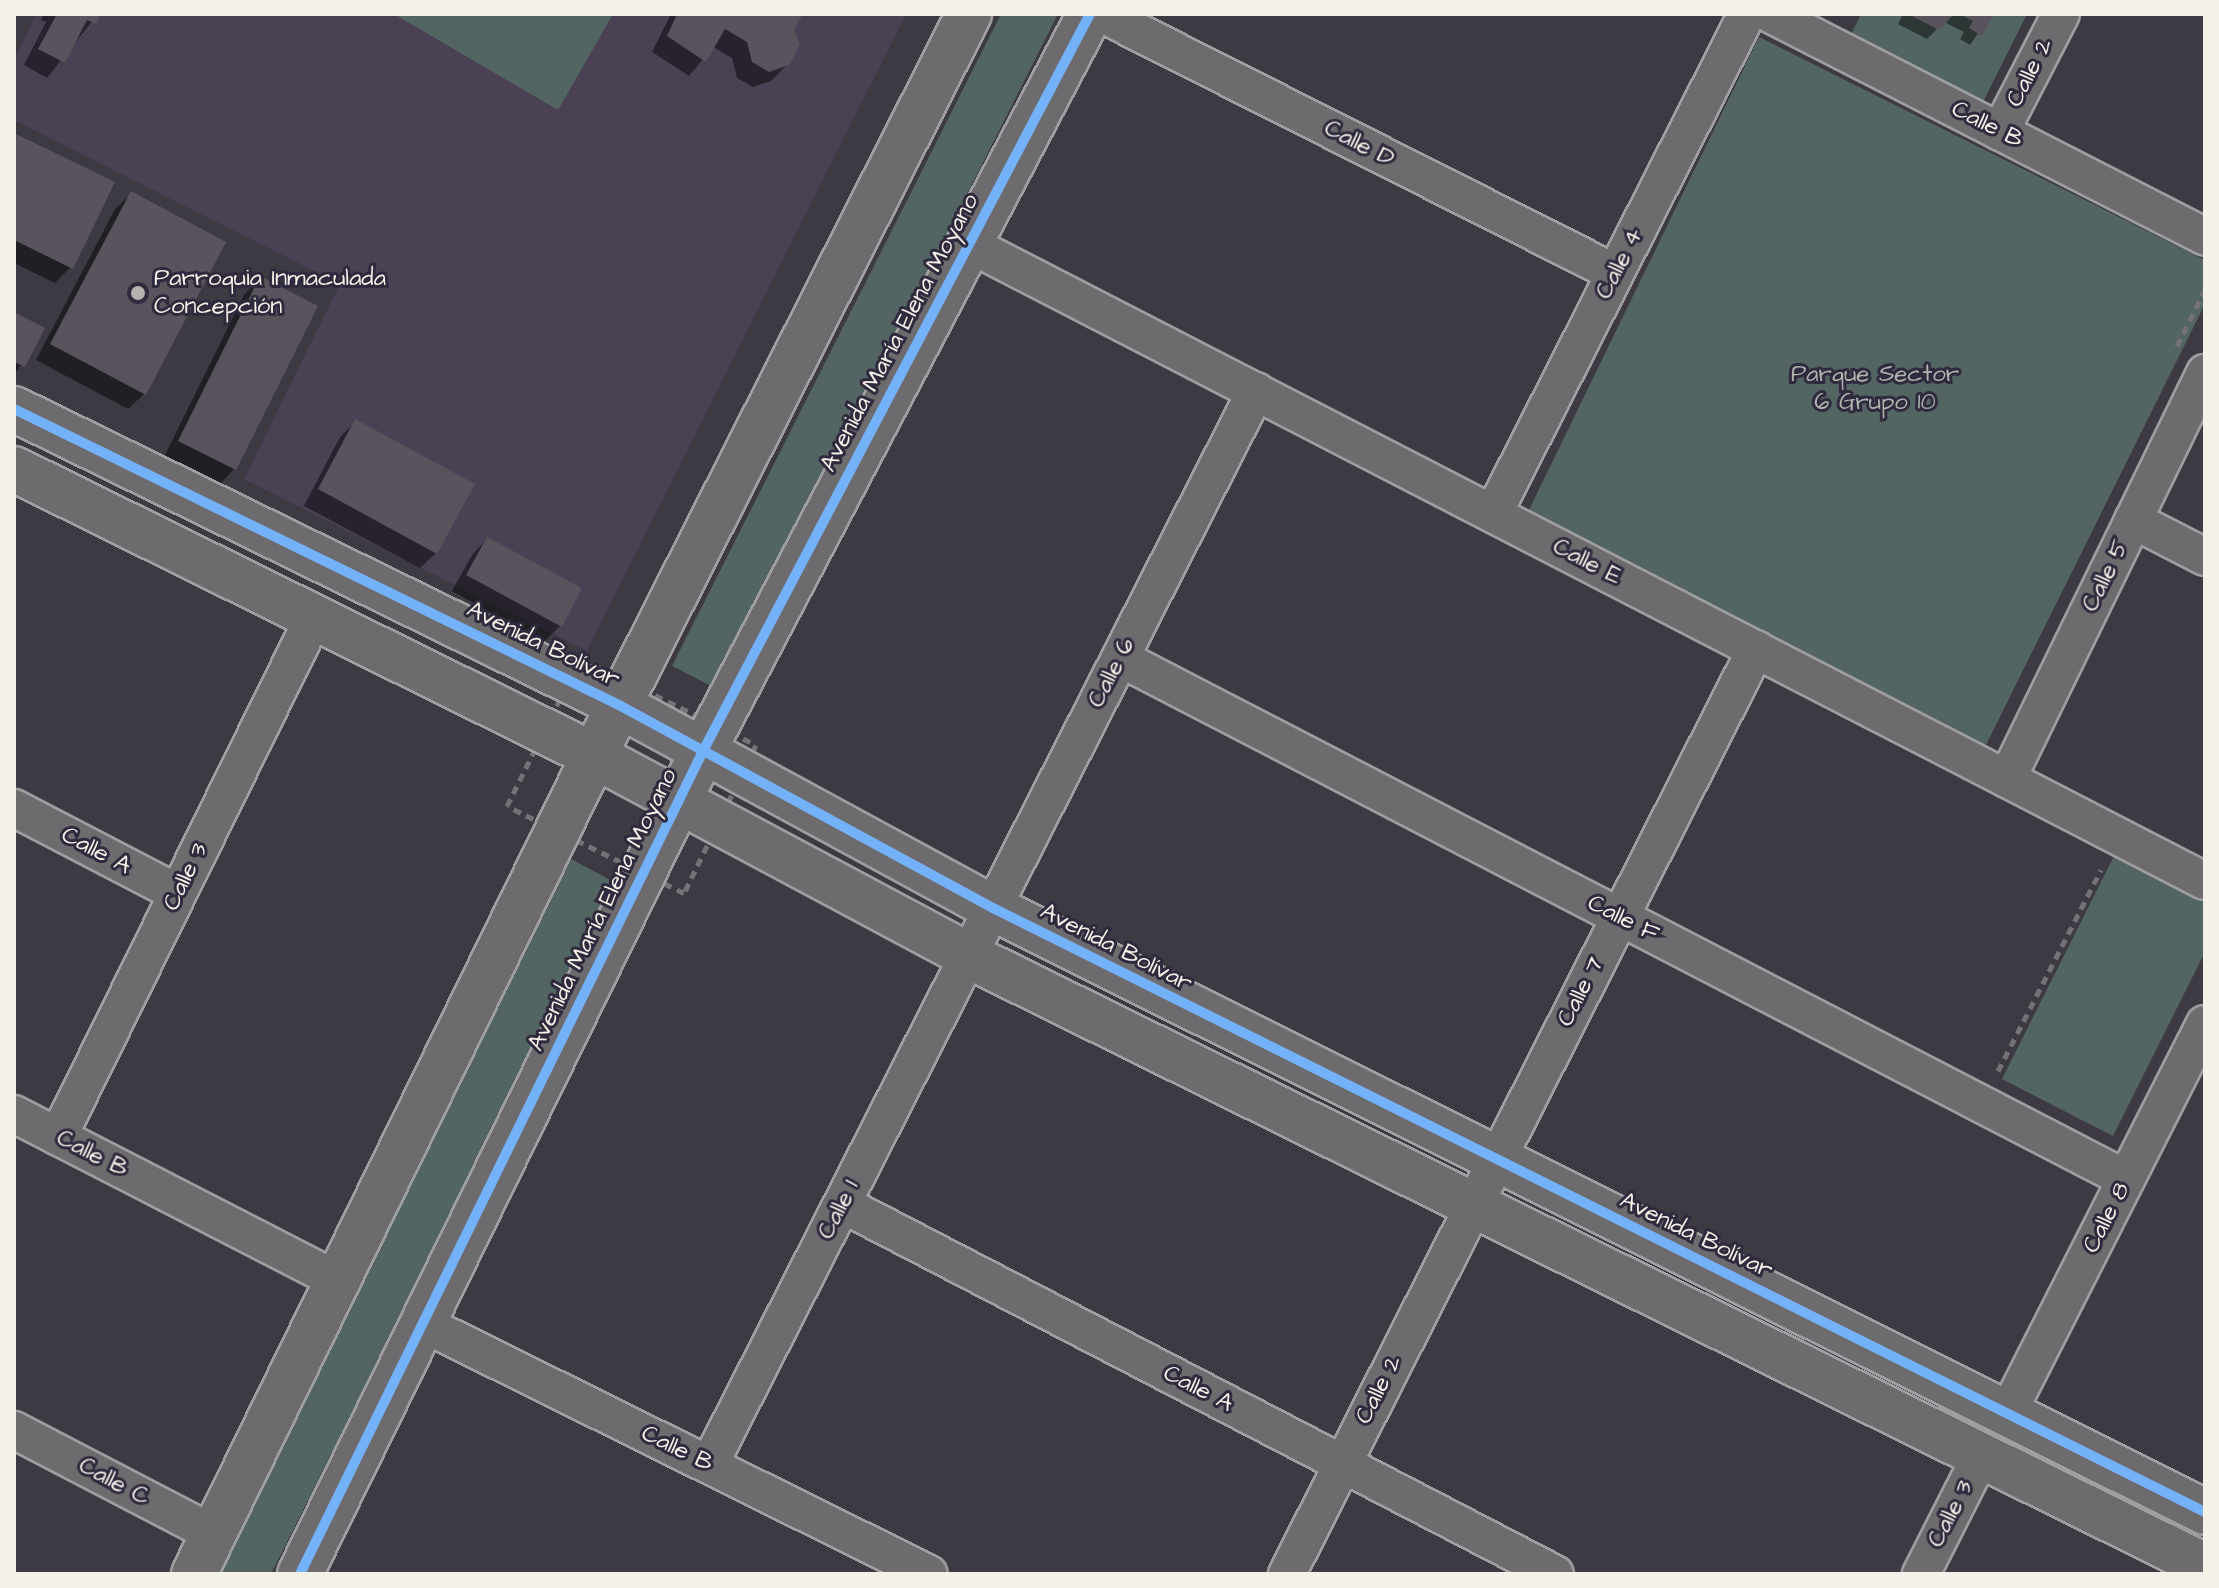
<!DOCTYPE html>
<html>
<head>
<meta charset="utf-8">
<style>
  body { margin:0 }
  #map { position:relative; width:2219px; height:1588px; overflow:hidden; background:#3d3a44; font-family:"Architects Daughter",sans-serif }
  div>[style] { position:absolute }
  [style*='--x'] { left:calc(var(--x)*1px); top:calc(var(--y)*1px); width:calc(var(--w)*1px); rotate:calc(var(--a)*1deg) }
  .built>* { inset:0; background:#4a4155 }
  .green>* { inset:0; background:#536562 }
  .shadow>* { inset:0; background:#0007 }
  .building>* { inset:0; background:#58535d }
  .path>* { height:5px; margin-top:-2.5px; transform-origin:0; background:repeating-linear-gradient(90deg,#747276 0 8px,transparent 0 14px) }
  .roads { filter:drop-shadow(2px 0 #9f9ea0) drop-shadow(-2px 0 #9f9ea0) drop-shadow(0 2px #9f9ea0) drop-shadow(0 -2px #9f9ea0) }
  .minor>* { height:36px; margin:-18px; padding:0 18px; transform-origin:18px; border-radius:18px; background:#6e6b6e }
  .tertiary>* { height:44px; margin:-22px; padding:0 22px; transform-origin:22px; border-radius:22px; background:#6e6b6e }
  .cycleway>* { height:10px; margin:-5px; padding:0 5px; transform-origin:5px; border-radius:5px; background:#73b2f8 }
  .dots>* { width:22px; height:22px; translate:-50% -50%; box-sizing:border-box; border:4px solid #2f2a3d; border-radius:50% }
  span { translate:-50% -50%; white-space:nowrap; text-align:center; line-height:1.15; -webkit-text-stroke:6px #2f2a3d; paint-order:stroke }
  .street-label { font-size:24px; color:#f4f1e8 }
  .poi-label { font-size:24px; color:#f4f1e8 }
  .left { translate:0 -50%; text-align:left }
  .park-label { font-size:24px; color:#adb5ae }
  .frame { position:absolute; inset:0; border:16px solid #f4f1e8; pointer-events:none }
</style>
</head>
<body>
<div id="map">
  <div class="built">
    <div style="clip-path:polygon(36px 14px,906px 14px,587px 651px,244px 479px,340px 284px,14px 120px,14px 60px)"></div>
  </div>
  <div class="green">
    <div style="clip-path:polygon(394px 14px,613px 14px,558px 110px)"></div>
    <div style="clip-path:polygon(1001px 14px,1058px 14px,717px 689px,672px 666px)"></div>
    <div style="clip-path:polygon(1861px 14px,2027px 14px,1980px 108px,1848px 41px)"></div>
    <div style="clip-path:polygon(1759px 37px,2205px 260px,2205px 304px,1984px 749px,1525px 518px)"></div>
    <div style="clip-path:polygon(2115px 854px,2205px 900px,2205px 952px,2113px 1136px,2002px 1079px)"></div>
    <div style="clip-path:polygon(571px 859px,618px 884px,271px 1574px,215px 1574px)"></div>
  </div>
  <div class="shadow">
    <div style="clip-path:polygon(44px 14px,98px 14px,47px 78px,24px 65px,46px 22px,41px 20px)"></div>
    <div style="clip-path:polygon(671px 14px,800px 14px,791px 29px,788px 64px,771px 81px,753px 87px,737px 78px,732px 58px,713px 47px,689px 76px,652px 52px)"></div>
    <div style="clip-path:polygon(1903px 14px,1991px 14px,1970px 45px,1960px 39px,1964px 32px,1944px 22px,1927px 39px,1898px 24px)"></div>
    <div style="clip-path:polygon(14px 135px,71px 267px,55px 283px,14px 263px)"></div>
    <div style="clip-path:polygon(131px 194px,144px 394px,128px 409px,36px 360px,115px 209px)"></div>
    <div style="clip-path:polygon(260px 279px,316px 306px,234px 469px,219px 485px,164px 457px,244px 295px)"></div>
    <div style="clip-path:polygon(14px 315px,42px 329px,14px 376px)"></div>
    <div style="clip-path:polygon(356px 421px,436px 553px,420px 568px,304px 506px,340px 437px)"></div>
    <div style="clip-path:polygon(487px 539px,560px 626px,544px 642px,452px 591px,472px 555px)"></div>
  </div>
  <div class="building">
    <div style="clip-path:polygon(57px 14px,101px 14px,96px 24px,87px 20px,65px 63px,38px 49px)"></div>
    <div style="clip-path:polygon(677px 14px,803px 14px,794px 29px,800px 45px,789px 65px,769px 72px,752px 62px,747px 42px,725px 29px,706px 62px,667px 36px)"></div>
    <div style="clip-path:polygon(1908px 14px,1954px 14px,1939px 30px)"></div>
    <div style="clip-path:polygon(1959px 14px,1993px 14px,1993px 16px,1982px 36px,1969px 28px,1973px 21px)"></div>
    <div style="clip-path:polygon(14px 133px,115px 182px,73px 269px,14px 240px)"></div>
    <div style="clip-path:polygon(131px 191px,226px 242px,146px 395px,50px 344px)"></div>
    <div style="clip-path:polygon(260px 276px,318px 306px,236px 470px,178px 441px)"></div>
    <div style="clip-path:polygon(14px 312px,45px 328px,25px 367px,14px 362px)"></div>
    <div style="clip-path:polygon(355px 419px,475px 484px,437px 554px,318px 489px)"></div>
    <div style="clip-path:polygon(487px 537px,582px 588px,562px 627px,466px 575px)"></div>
  </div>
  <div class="path">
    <div style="--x:2177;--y:346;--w:63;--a:-63.4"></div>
    <div style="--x:580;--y:658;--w:196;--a:26.3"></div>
    <div style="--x:756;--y:745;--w:165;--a:115.9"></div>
    <div style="--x:684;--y:893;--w:197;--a:-153.8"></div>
    <div style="--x:507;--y:806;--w:165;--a:-63.7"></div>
    <div style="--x:1998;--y:1071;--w:226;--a:-62.9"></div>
  </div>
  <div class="roads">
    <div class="minor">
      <div style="--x:1102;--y:14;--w:575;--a:26.79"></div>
      <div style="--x:1770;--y:14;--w:489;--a:27.1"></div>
      <div style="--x:2000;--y:132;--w:133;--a:-62.7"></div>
      <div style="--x:969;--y:244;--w:1390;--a:27.27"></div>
      <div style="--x:1493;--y:514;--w:561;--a:-63.07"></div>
      <div style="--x:2133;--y:520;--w:81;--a:27.2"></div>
      <div style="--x:1120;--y:658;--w:1133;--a:27.38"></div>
      <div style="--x:2007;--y:779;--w:452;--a:-64"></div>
      <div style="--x:14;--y:808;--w:184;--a:27.5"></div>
      <div style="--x:14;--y:1114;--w:368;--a:27.2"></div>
      <div style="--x:58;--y:1137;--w:580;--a:-63.79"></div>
      <div style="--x:842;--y:1204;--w:803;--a:27.43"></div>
      <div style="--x:424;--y:1324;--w:563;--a:26.34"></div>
      <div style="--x:2008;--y:1412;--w:435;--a:-63.1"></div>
      <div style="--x:14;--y:1430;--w:225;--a:27.5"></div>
      <div style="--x:709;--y:1465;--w:1205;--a:-63.01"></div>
      <div style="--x:1287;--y:1574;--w:1037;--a:-63.11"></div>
      <div style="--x:1921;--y:1574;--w:135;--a:-63.1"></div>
    </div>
    <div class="tertiary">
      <div style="--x:14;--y:409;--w:674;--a:26.07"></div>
      <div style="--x:619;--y:705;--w:426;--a:28.5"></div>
      <div style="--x:993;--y:908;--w:1354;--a:26.49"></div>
      <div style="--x:14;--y:469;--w:648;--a:26.29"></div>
      <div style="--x:595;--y:756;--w:424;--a:28.1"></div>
      <div style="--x:969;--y:956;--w:1378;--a:26.27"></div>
      <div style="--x:194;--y:1574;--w:967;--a:-63.94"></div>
      <div style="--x:619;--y:705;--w:775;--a:-63.14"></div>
      <div style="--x:300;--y:1574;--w:916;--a:-63.91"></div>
      <div style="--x:703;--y:751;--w:832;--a:-62.3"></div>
    </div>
  </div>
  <div class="cycleway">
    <div style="--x:14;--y:409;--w:674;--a:26.07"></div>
    <div style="--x:619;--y:705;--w:426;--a:28.5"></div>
    <div style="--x:993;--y:908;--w:1354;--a:26.49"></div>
    <div style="--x:300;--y:1574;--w:916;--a:-63.91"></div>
    <div style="--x:703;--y:751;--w:832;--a:-62.3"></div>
  </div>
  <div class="dots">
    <div style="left:138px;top:293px;background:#b4b1af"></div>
  </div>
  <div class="street-label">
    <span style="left:2030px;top:73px;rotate:-63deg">Calle 2</span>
    <span style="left:1987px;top:125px;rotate:27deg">Calle B</span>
    <span style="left:1359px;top:144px;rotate:27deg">Calle D</span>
    <span style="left:1620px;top:264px;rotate:-63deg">Calle 4</span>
    <span style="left:900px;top:333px;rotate:-62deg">Avenida María Elena Moyano</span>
    <span style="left:1587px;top:562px;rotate:27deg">Calle E</span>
    <span style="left:2106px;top:576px;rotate:-64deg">Calle 5</span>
    <span style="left:543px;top:645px;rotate:26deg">Avenida Bolívar</span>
    <span style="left:1112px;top:673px;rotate:-63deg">Calle 6</span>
    <span style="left:96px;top:851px;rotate:28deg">Calle A</span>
    <span style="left:186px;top:877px;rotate:-64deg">Calle 3</span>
    <span style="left:603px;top:910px;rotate:-64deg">Avenida María Elena Moyano</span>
    <span style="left:1623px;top:919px;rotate:27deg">Calle F</span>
    <span style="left:1116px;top:948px;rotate:27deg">Avenida Bolívar</span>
    <span style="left:1581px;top:992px;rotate:-63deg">Calle 7</span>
    <span style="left:92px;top:1154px;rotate:27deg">Calle B</span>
    <span style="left:839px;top:1210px;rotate:-63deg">Calle 1</span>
    <span style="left:2107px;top:1218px;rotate:-63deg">Calle 8</span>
    <span style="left:1696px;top:1236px;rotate:26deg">Avenida Bolívar</span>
    <span style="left:1198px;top:1389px;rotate:27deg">Calle A</span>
    <span style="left:1379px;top:1390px;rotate:-63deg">Calle 2</span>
    <span style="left:677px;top:1449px;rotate:26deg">Calle B</span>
    <span style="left:114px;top:1482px;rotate:28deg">Calle C</span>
    <span style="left:1951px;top:1514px;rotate:-63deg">Calle 3</span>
  </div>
  <div class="poi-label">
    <span class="left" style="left:154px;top:293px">Parroquia Inmaculada<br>Concepción</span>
  </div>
  <div class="park-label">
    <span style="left:1875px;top:389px">Parque Sector<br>6 Grupo 10</span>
  </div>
  <div class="frame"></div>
</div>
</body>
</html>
